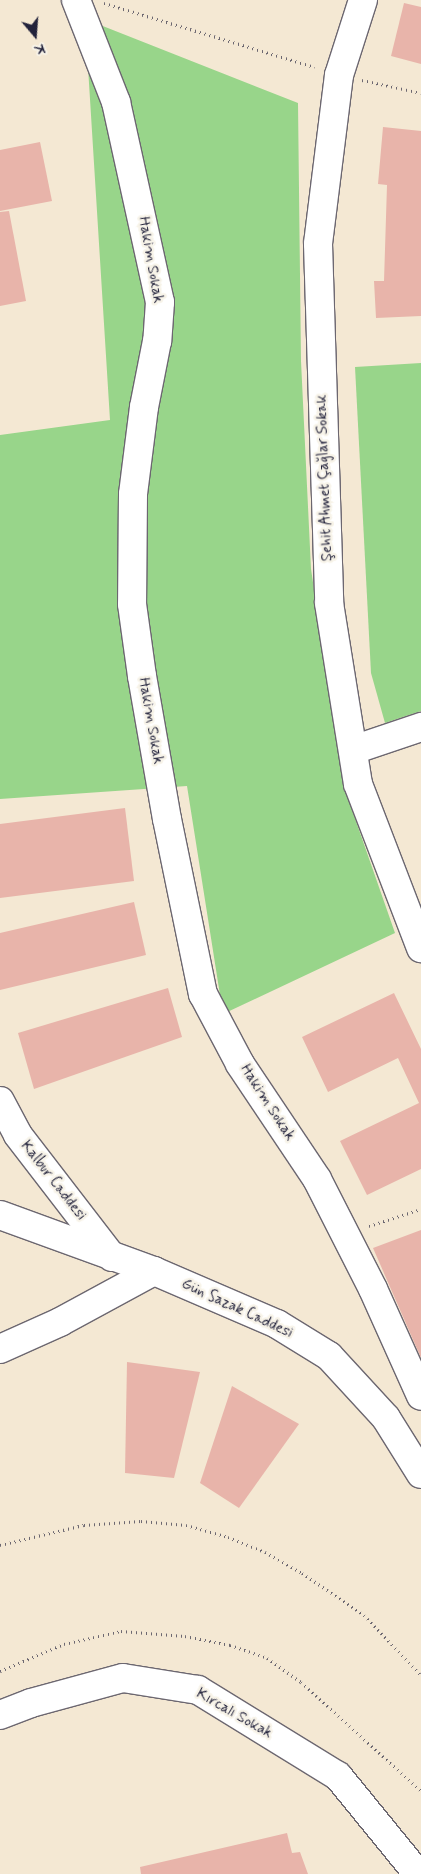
<!DOCTYPE html>
<html>
<head>
<meta charset="utf-8">
<style>
  body { margin:0 }
  #map { position:relative; width:421px; height:1874px; overflow:hidden; background:#f4e8d3; font-family:Mynerve,sans-serif }
  div>[style] { position:absolute }
  [style*='--x'] { left:calc(var(--x)*1px); top:calc(var(--y)*1px); width:calc(var(--w)*1px); rotate:calc(var(--a)*1deg) }
  .green>* { inset:0; background:#98d58a }
  .building>* { inset:0; background:#e8b4aa }
  .path>* { height:3px; margin-top:-1.5px; transform-origin:0; background:repeating-linear-gradient(90deg,#6c6770 0 1px,transparent 0 5px) }
  .roads { filter:drop-shadow(1px 0 #6c6770) drop-shadow(-1px 0 #6c6770) drop-shadow(0 1px #6c6770) drop-shadow(0 -1px #6c6770) }
  .minor>* { height:28px; margin:-14px; padding:0 14px; transform-origin:14px; border-radius:14px; background:#fff }
  span { translate:-50% -50%; white-space:nowrap; text-align:center; line-height:1.15; -webkit-text-stroke:5px #f7f3e8; paint-order:stroke }
  .street-label { font-size:15px; color:#22223b }
  .north { position:absolute; left:10px; top:10px; width:50px; height:50px; -webkit-text-stroke:4px #f7f3e8; paint-order:stroke; rotate:162deg; font-size:14px; font-weight:700; line-height:20px; text-align:center; color:#22223b }
  .north::after { content:''; display:block; margin:auto; width:18px; height:22px; background:#22223b; clip-path:polygon(50% 0,100% 100%,50% 72%,0 100%) }
</style>
</head>
<body>
<div id="map">
  <div class="green">
    <div style="clip-path:polygon(85px 19px,298px 103px,301px 361px,311px 569px,343px 784px,395px 933px,223px 1014px,187px 786px,0 799px,0 435px,110px 420px)"></div>
    <div style="clip-path:polygon(421px 363px,421px 711px,385px 723px,371px 673px,355px 367px)"></div>
  </div>
  <div class="building">
    <div style="clip-path:polygon(404px 3px,421px 7px,421px 64px,391px 56px)"></div>
    <div style="clip-path:polygon(383px 127px,421px 131px,421px 316px,376px 318px,374px 281px,384px 281px,387px 185px,378px 184px)"></div>
    <div style="clip-path:polygon(40px 142px,52px 201px,0 211px,0 150px)"></div>
    <div style="clip-path:polygon(9px 211px,26px 301px,0 306px,0 212px)"></div>
    <div style="clip-path:polygon(125px 808px,134px 881px,0 898px,0 824px)"></div>
    <div style="clip-path:polygon(134px 902px,146px 955px,0 990px,0 933px)"></div>
    <div style="clip-path:polygon(168px 988px,182px 1037px,34px 1089px,18px 1033px)"></div>
    <div style="clip-path:polygon(394px 993px,421px 1049px,421px 1169px,367px 1195px,340px 1141px,419px 1103px,398px 1058px,328px 1092px,302px 1037px)"></div>
    <div style="clip-path:polygon(421px 1230px,421px 1358px,373px 1248px)"></div>
    <div style="clip-path:polygon(127px 1362px,200px 1372px,174px 1478px,125px 1473px)"></div>
    <div style="clip-path:polygon(232px 1386px,299px 1424px,239px 1508px,200px 1483px)"></div>
    <div style="clip-path:polygon(287px 1833px,292px 1853px,300px 1852px,308px 1874px,141px 1874px,140px 1867px)"></div>
  </div>
  <div class="path">
    <div style="--x:104;--y:3;--w:220;--a:16.9"></div>
    <div style="--x:362;--y:80;--w:60;--a:12.4"></div>
    <div style="--x:369;--y:1226;--w:55;--a:-18.1"></div>
    <div style="--x:0;--y:1545;--w:86;--a:-13.4"></div>
    <div style="--x:84;--y:1525;--w:57;--a:-4"></div>
    <div style="--x:141;--y:1521;--w:45;--a:5.1"></div>
    <div style="--x:186;--y:1525;--w:44;--a:15.9"></div>
    <div style="--x:228;--y:1537;--w:40;--a:22"></div>
    <div style="--x:265;--y:1552;--w:43;--a:29.6"></div>
    <div style="--x:302;--y:1573;--w:75;--a:34.1"></div>
    <div style="--x:364;--y:1615;--w:83;--a:46.5"></div>
    <div style="--x:0;--y:1671;--w:69;--a:-22.9"></div>
    <div style="--x:64;--y:1644;--w:58;--a:-12.8"></div>
    <div style="--x:121;--y:1631;--w:64;--a:4.5"></div>
    <div style="--x:185;--y:1636;--w:46;--a:11.3"></div>
    <div style="--x:230;--y:1645;--w:39;--a:19"></div>
    <div style="--x:267;--y:1658;--w:42;--a:35.2"></div>
    <div style="--x:301;--y:1682;--w:162;--a:42.2"></div>
  </div>
  <div class="roads">
    <div class="minor">
      <div style="--x:76;--y:0;--w:110;--a:68.6"></div>
      <div style="--x:116;--y:102;--w:205;--a:77.6"></div>
      <div style="--x:160;--y:302;--w:39;--a:94"></div>
      <div style="--x:157;--y:341;--w:67;--a:101.1"></div>
      <div style="--x:144;--y:407;--w:88;--a:97.2"></div>
      <div style="--x:133;--y:494;--w:110;--a:90.5"></div>
      <div style="--x:132;--y:604;--w:73;--a:82.1"></div>
      <div style="--x:142;--y:676;--w:145;--a:80.1"></div>
      <div style="--x:167;--y:819;--w:179;--a:78.4"></div>
      <div style="--x:203;--y:994;--w:79;--a:62.1"></div>
      <div style="--x:240;--y:1064;--w:138;--a:56.2"></div>
      <div style="--x:317;--y:1179;--w:123;--a:63"></div>
      <div style="--x:373;--y:1289;--w:117;--a:65.8"></div>
      <div style="--x:363;--y:0;--w:79;--a:107.7"></div>
      <div style="--x:339;--y:75;--w:170;--a:97.1"></div>
      <div style="--x:318;--y:244;--w:359;--a:88.2"></div>
      <div style="--x:329;--y:603;--w:183;--a:80.9"></div>
      <div style="--x:358;--y:784;--w:176;--a:69"></div>
      <div style="--x:353;--y:750;--w:72;--a:-18.7"></div>
      <div style="--x:0;--y:1101;--w:38;--a:62"></div>
      <div style="--x:18;--y:1135;--w:154;--a:52.4"></div>
      <div style="--x:0;--y:1215;--w:164;--a:20"></div>
      <div style="--x:154;--y:1271;--w:134;--a:23.3"></div>
      <div style="--x:277;--y:1324;--w:61;--a:31.6"></div>
      <div style="--x:329;--y:1356;--w:84;--a:47.4"></div>
      <div style="--x:386;--y:1418;--w:66;--a:58"></div>
      <div style="--x:0;--y:1349;--w:66;--a:-24.2"></div>
      <div style="--x:60;--y:1322;--w:107;--a:-28.5"></div>
      <div style="--x:0;--y:1715;--w:33;--a:-21"></div>
      <div style="--x:31;--y:1703;--w:95;--a:-15.2"></div>
      <div style="--x:123;--y:1678;--w:76;--a:9.1"></div>
      <div style="--x:198;--y:1690;--w:164;--a:31.6"></div>
      <div style="--x:338;--y:1776;--w:127;--a:50.8"></div>
    </div>
  </div>
  <div class="street-label">
    <span style="left:150px;top:260px;rotate:80deg">Hakim Sokak</span>
    <span style="left:325px;top:478px;rotate:-92deg">Şehit Ahmet Çağlar Sokak</span>
    <span style="left:150px;top:721px;rotate:80deg">Hakim Sokak</span>
    <span style="left:267px;top:1103px;rotate:57deg">Hakim Sokak</span>
    <span style="left:53px;top:1181px;rotate:52deg">Kalbur Caddesi</span>
    <span style="left:237px;top:1309px;rotate:25deg">Gün Sazak Caddesi</span>
    <span style="left:234px;top:1714px;rotate:30deg">Kırcalı Sokak</span>
  </div>
  <div class="north">K</div>
</div>
</body>
</html>
